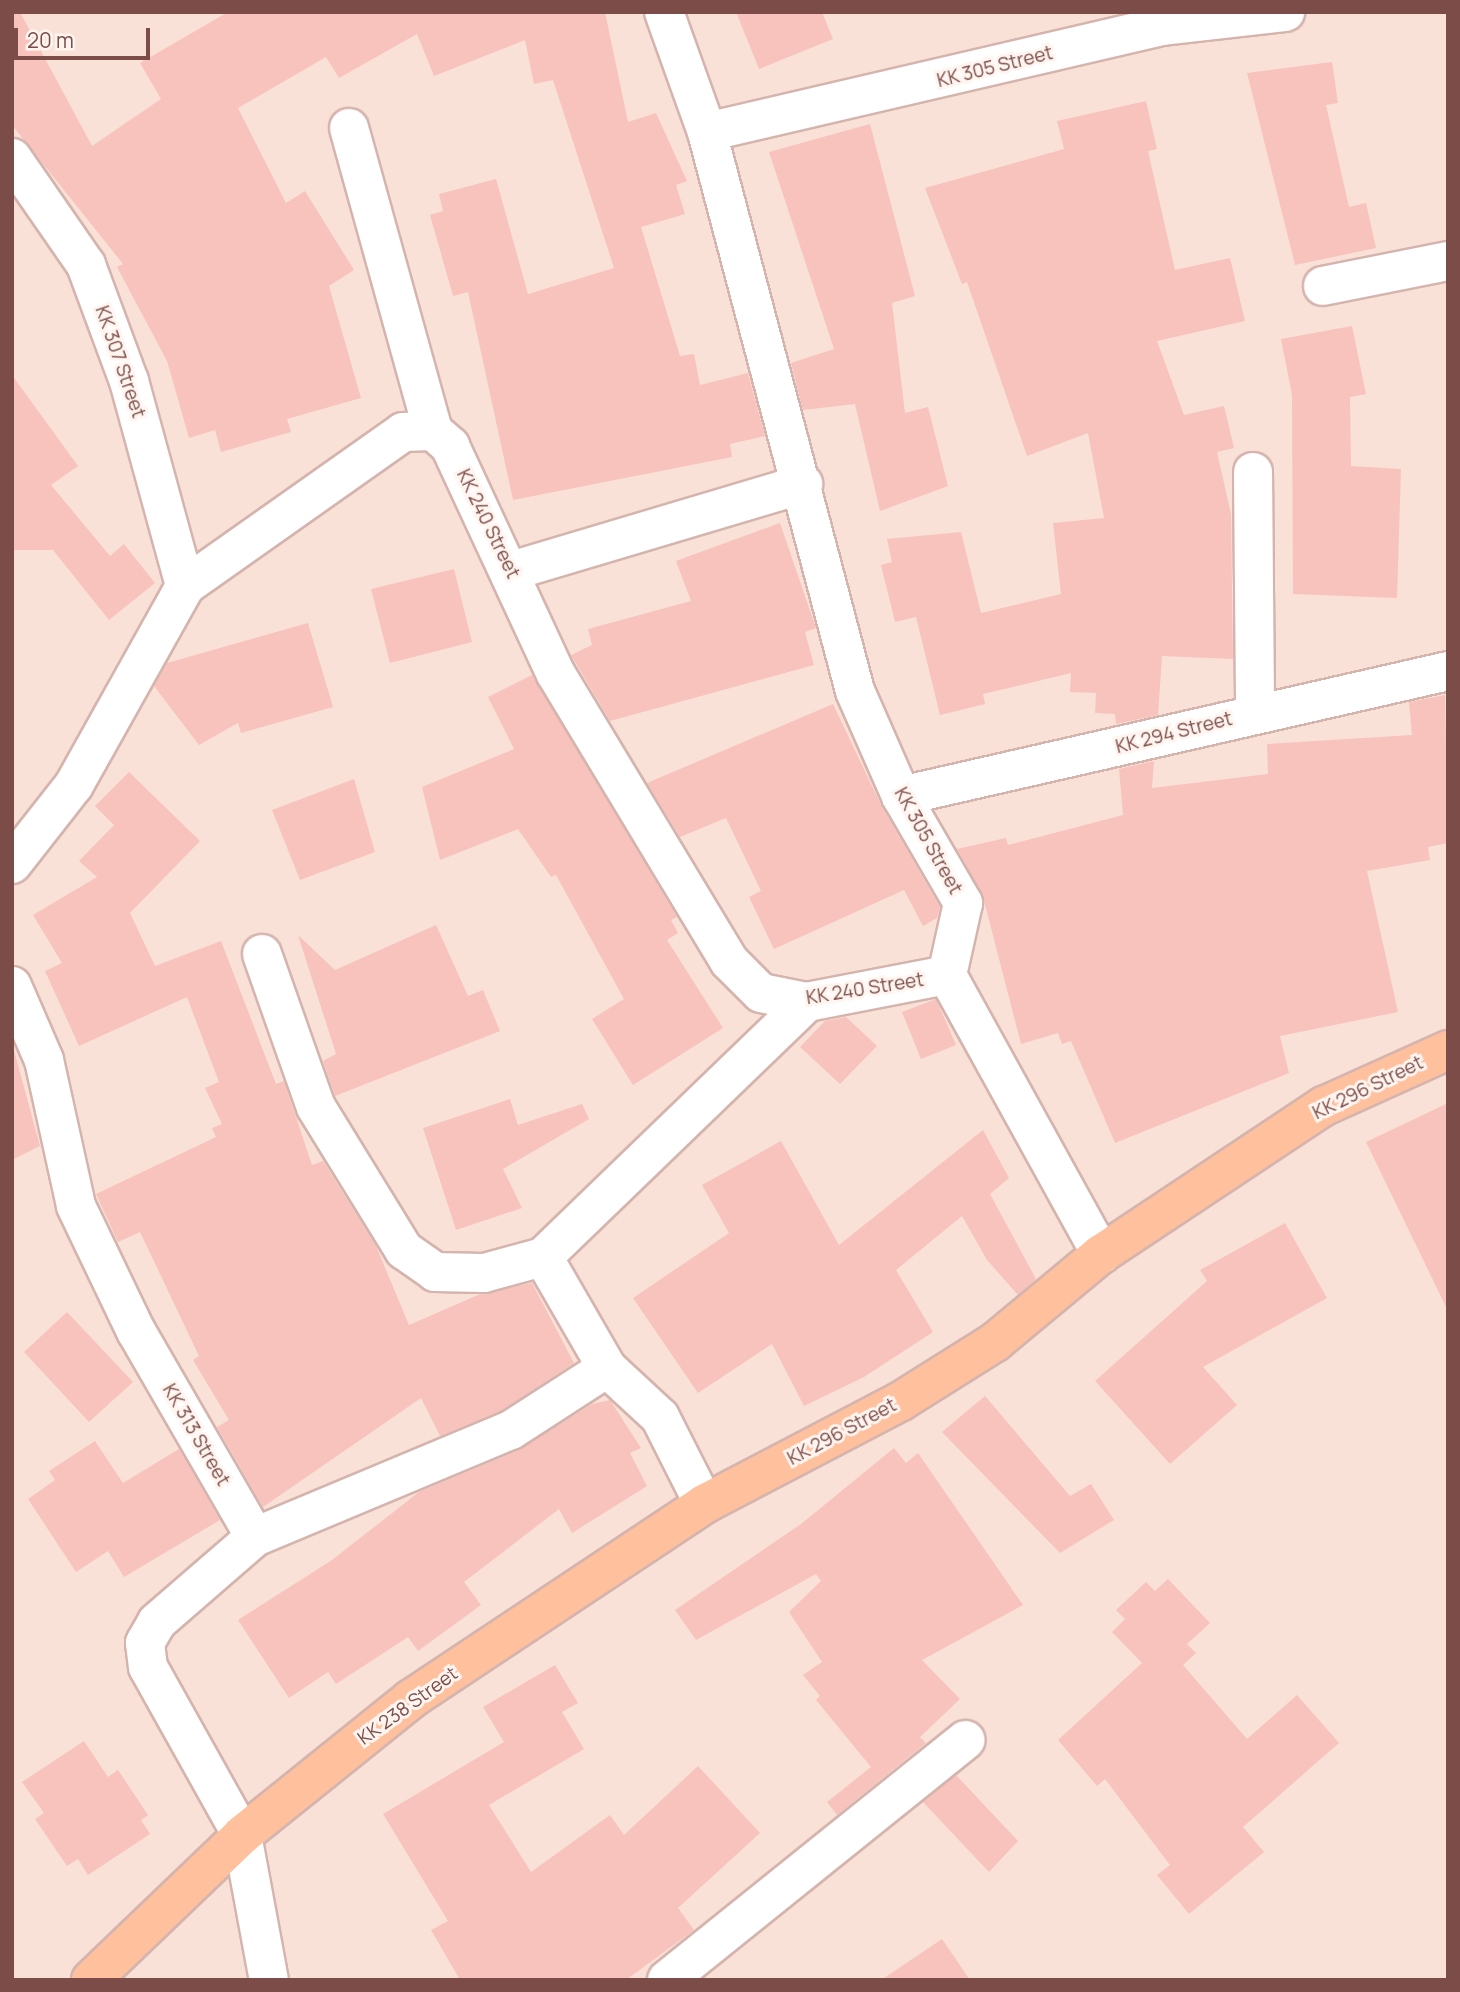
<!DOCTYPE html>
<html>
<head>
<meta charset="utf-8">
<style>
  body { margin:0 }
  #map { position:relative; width:1460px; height:1992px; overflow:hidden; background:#feefe8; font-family:Manrope,sans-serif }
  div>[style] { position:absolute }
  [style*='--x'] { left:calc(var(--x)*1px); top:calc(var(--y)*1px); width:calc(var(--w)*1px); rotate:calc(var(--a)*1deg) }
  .residential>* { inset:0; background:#f9e1d8 }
  .building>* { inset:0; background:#f7c3bc }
  .roads { filter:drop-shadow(2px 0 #d5b4ae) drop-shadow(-2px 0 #d5b4ae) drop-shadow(0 2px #d5b4ae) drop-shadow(0 -2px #d5b4ae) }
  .minor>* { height:38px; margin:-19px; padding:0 19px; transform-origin:19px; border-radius:19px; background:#fff }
  .major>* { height:38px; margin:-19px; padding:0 19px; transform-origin:19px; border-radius:19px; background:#ffc09e }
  span { translate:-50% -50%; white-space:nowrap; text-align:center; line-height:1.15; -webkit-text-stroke:6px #fff5f0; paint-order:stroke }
  .street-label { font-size:19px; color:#7c4c48 }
  .frame { position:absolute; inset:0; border:14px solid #7c4c48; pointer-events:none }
  .scale { position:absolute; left:14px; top:28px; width:136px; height:32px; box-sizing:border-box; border:4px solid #7c4c48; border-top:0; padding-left:9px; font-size:21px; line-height:24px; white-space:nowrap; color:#7c4c48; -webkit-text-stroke:5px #fff5f0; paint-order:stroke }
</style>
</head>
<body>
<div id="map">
  <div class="residential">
    <div style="clip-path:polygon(12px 12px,1448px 12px,1448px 1980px,12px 1980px)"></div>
  </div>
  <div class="building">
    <div style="clip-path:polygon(12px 12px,20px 12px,92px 146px,161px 99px,140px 63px,228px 12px,605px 12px,628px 122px,656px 113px,687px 181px,676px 185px,685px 214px,641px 227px,680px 356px,694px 354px,700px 385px,748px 373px,765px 436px,730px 444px,732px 457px,513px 500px,468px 292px,453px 296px,430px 215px,443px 211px,439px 194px,496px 179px,528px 294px,614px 268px,553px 80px,534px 84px,525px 40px,434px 76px,417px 34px,339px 78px,326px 57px,238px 108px,286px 203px,305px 191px,354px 270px,329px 286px,361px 398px,287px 419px,291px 432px,221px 452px,215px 430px,189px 438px,167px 361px,117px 267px,123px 264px,12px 125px)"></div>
    <div style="clip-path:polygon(736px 12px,822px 12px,833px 39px,759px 69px)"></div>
    <div style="clip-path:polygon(1332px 62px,1338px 103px,1326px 105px,1349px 207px,1366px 203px,1376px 248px,1295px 265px,1247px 73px)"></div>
    <div style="clip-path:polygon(1146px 101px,1157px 149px,1148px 151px,1175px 270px,1230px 258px,1245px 321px,1157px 341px,1184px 415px,1224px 406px,1234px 448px,1217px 452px,1231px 514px,1233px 659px,1162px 656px,1158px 715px,1116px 724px,1115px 714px,1095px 713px,1096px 693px,1070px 692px,1071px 673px,983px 694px,985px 704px,940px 715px,916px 617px,895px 622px,881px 565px,892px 562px,887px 539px,961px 532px,981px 613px,1061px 594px,1053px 523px,1104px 518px,1088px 433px,1027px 456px,967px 282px,962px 284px,925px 188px,1064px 149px,1057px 121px)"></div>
    <div style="clip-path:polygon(870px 124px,915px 296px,892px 303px,905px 413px,928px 407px,948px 486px,880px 511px,855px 404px,803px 410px,791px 363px,834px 349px,769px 152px)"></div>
    <div style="clip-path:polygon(1352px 326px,1366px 394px,1350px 397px,1351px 466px,1401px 469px,1397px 598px,1293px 594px,1292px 395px,1281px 339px)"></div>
    <div style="clip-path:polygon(12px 375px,78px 466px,51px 485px,110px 556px,124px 544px,155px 583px,109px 620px,53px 550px,12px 550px)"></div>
    <div style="clip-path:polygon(780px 523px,816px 628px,805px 632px,814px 665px,610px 721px,571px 655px,592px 645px,588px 629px,691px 601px,676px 561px)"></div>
    <div style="clip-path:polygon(454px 569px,472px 642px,390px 663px,371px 589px)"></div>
    <div style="clip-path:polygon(308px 623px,333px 707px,241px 733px,238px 723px,199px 745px,154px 686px,167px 663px)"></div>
    <div style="clip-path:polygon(532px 675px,677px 917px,671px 920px,678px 933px,667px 940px,723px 1028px,633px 1085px,592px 1019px,624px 999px,556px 875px,551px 877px,518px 829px,440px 860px,422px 787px,514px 749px,488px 697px)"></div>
    <div style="clip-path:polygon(1445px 695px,1448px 843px,1428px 847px,1430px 860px,1367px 871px,1398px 1012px,1280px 1036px,1289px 1073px,1115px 1143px,1071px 1041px,1062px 1044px,1058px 1033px,1021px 1044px,982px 893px,957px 849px,1006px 838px,1008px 845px,1123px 815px,1119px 769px,1154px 761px,1152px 788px,1268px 774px,1267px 744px,1412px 735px,1409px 702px)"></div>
    <div style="clip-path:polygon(833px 704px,882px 807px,940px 907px,937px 918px,923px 926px,904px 890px,774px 949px,749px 897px,761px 891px,726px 818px,680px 837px,647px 783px)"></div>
    <div style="clip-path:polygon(129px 772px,200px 841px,130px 913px,155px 966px,221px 941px,276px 1084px,284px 1081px,312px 1165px,323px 1161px,376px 1246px,409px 1325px,478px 1295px,532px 1283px,574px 1363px,501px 1411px,440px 1436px,421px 1398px,263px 1507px,217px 1427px,229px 1420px,193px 1360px,199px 1356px,140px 1232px,118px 1242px,96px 1194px,216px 1137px,212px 1128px,222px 1124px,205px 1088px,219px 1082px,187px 997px,79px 1046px,45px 971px,62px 963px,33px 915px,97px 877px,79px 861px,114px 825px,95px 806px)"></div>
    <div style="clip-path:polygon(354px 779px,375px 852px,300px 880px,272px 810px)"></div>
    <div style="clip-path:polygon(436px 925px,468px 996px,483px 990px,500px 1031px,335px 1096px,323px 1061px,336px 1054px,298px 935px,335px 970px)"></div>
    <div style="clip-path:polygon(936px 999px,956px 1045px,921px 1059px,902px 1012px)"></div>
    <div style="clip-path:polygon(846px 1017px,877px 1046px,840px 1084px,800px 1047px,825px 1021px)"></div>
    <div style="clip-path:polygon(12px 1043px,40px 1146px,12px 1160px)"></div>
    <div style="clip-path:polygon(510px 1099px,518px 1125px,582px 1104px,589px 1119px,503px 1169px,522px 1208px,456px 1230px,423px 1128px)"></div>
    <div style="clip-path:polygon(1448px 1103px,1448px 1311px,1366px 1142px)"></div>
    <div style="clip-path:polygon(983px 1130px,1009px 1178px,990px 1194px,1036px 1279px,1018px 1295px,987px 1260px,962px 1216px,896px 1270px,933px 1332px,864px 1377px,804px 1406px,772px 1344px,698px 1393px,633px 1298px,729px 1233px,702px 1185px,781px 1141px,839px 1245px)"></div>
    <div style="clip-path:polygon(1285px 1223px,1327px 1298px,1203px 1367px,1237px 1405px,1170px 1464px,1095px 1381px,1207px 1281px,1200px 1270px)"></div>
    <div style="clip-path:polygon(67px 1312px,133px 1382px,89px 1422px,24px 1352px)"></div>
    <div style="clip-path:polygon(985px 1396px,1070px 1496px,1091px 1484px,1114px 1520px,1060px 1553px,942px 1432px)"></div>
    <div style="clip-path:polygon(610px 1400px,641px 1448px,630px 1453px,647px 1486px,572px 1533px,559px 1509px,464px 1582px,481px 1605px,418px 1651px,408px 1637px,336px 1684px,328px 1672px,289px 1698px,238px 1620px,332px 1560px,419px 1492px,519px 1450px,592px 1404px)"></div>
    <div style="clip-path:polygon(95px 1441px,123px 1483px,179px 1449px,220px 1520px,124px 1577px,108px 1551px,76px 1572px,28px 1499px,55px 1480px,49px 1471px)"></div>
    <div style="clip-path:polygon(894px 1448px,906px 1463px,918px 1453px,1023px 1605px,922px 1660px,960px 1699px,920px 1737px,926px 1743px,837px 1815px,827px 1802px,871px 1767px,816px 1700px,820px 1696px,803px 1675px,822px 1662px,789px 1612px,821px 1581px,816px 1574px,696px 1640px,675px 1610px,801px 1524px)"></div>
    <div style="clip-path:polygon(1168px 1579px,1210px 1623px,1187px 1644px,1196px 1653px,1183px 1665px,1247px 1739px,1297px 1695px,1339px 1743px,1243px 1827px,1264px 1852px,1189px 1914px,1157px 1875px,1170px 1865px,1105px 1779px,1097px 1786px,1058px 1740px,1142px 1663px,1112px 1632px,1125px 1619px,1116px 1610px,1146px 1582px,1155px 1591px)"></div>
    <div style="clip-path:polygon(555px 1665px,578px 1703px,562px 1712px,584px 1749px,489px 1805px,531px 1872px,610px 1815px,624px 1835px,698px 1766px,760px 1833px,678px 1908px,694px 1930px,626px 1980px,460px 1980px,431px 1930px,448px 1921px,383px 1814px,504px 1742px,483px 1707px)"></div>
    <div style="clip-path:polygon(84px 1741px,108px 1777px,118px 1770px,148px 1815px,141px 1820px,150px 1834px,88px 1875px,78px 1859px,67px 1866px,35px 1819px,44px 1813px,22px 1782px)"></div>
    <div style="clip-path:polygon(956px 1775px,1018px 1841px,989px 1872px,923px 1802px)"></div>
    <div style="clip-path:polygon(942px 1939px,970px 1980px,881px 1980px)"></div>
  </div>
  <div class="roads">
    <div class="minor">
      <div style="--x:664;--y:12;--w:127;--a:70.3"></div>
      <div style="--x:707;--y:132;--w:578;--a:75.17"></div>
      <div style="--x:855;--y:691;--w:115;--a:66.3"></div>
      <div style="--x:901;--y:796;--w:124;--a:59.9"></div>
      <div style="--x:963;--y:903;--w:74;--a:102.5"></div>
      <div style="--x:947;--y:975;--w:319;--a:61.1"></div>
      <div style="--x:349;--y:128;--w:314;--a:74.5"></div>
      <div style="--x:707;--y:132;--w:467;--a:-13.1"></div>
      <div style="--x:1162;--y:26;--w:124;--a:-6.5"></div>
      <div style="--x:12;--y:158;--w:130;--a:55.3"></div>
      <div style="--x:86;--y:265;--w:124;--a:69.7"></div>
      <div style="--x:129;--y:381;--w:213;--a:74.7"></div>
      <div style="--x:1323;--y:286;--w:127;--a:-11.3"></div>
      <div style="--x:1253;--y:472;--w:241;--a:89.5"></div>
      <div style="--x:511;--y:571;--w:305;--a:-16.6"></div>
      <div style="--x:901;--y:796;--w:561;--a:-12.87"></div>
      <div style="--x:12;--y:864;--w:100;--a:-51.9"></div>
      <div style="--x:74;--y:785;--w:228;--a:-60.8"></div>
      <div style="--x:185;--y:586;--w:267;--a:-35.2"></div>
      <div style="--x:403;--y:432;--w:30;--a:-2"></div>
      <div style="--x:433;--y:431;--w:23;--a:41"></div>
      <div style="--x:450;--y:446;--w:251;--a:65.1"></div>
      <div style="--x:556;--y:674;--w:335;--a:58.9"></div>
      <div style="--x:729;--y:961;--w:45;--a:45"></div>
      <div style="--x:761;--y:993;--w:47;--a:11.1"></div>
      <div style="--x:807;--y:1002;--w:143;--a:-10.9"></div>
      <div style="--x:262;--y:954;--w:162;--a:70.6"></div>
      <div style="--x:316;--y:1107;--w:168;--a:58.4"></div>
      <div style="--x:404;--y:1250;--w:38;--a:35"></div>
      <div style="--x:435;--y:1272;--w:49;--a:1.2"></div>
      <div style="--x:484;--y:1273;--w:61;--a:-15.2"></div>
      <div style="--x:543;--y:1257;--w:367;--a:-44"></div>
      <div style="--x:12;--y:986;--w:81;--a:66.6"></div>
      <div style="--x:44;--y:1060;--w:149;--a:77.6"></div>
      <div style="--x:76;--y:1206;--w:139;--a:64.4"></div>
      <div style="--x:136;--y:1331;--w:238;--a:60"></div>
      <div style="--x:255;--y:1537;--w:130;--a:139.1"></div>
      <div style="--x:157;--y:1622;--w:24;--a:120"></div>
      <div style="--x:145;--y:1643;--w:24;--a:83"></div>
      <div style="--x:148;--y:1667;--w:193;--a:60.8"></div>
      <div style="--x:242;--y:1835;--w:147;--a:79.5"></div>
      <div style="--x:543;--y:1257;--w:128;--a:60"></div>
      <div style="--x:255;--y:1537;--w:277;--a:-22.7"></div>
      <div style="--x:511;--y:1430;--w:114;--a:-32.9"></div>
      <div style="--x:607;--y:1368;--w:72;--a:42.8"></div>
      <div style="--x:660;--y:1417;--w:97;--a:63.2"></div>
      <div style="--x:667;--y:1980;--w:383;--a:-38.8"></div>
    </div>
    <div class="major">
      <div style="--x:91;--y:1980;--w:209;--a:-43.8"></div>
      <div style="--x:242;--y:1835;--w:217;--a:-38.8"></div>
      <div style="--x:411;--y:1699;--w:352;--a:-33.6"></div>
      <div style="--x:704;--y:1504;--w:222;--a:-27.6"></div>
      <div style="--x:901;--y:1401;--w:111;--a:-32.1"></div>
      <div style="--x:995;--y:1342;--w:138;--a:-39.7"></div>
      <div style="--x:1101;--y:1254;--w:268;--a:-33.6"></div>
      <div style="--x:1324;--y:1106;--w:136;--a:-24.3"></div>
    </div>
  </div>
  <div class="street-label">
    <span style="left:995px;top:67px;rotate:-14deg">KK 305 Street</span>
    <span style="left:120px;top:362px;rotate:71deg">KK 307 Street</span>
    <span style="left:488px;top:524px;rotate:64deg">KK 240 Street</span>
    <span style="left:1174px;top:733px;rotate:-14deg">KK 294 Street</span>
    <span style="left:928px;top:841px;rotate:61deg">KK 305 Street</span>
    <span style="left:865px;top:989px;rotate:-9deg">KK 240 Street</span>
    <span style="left:1368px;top:1088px;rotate:-26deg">KK 296 Street</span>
    <span style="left:842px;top:1432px;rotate:-28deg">KK 296 Street</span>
    <span style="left:196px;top:1435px;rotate:60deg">KK 313 Street</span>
    <span style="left:408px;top:1706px;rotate:-36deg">KK 238 Street</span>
  </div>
  <div class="frame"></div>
  <div class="scale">20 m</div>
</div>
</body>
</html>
